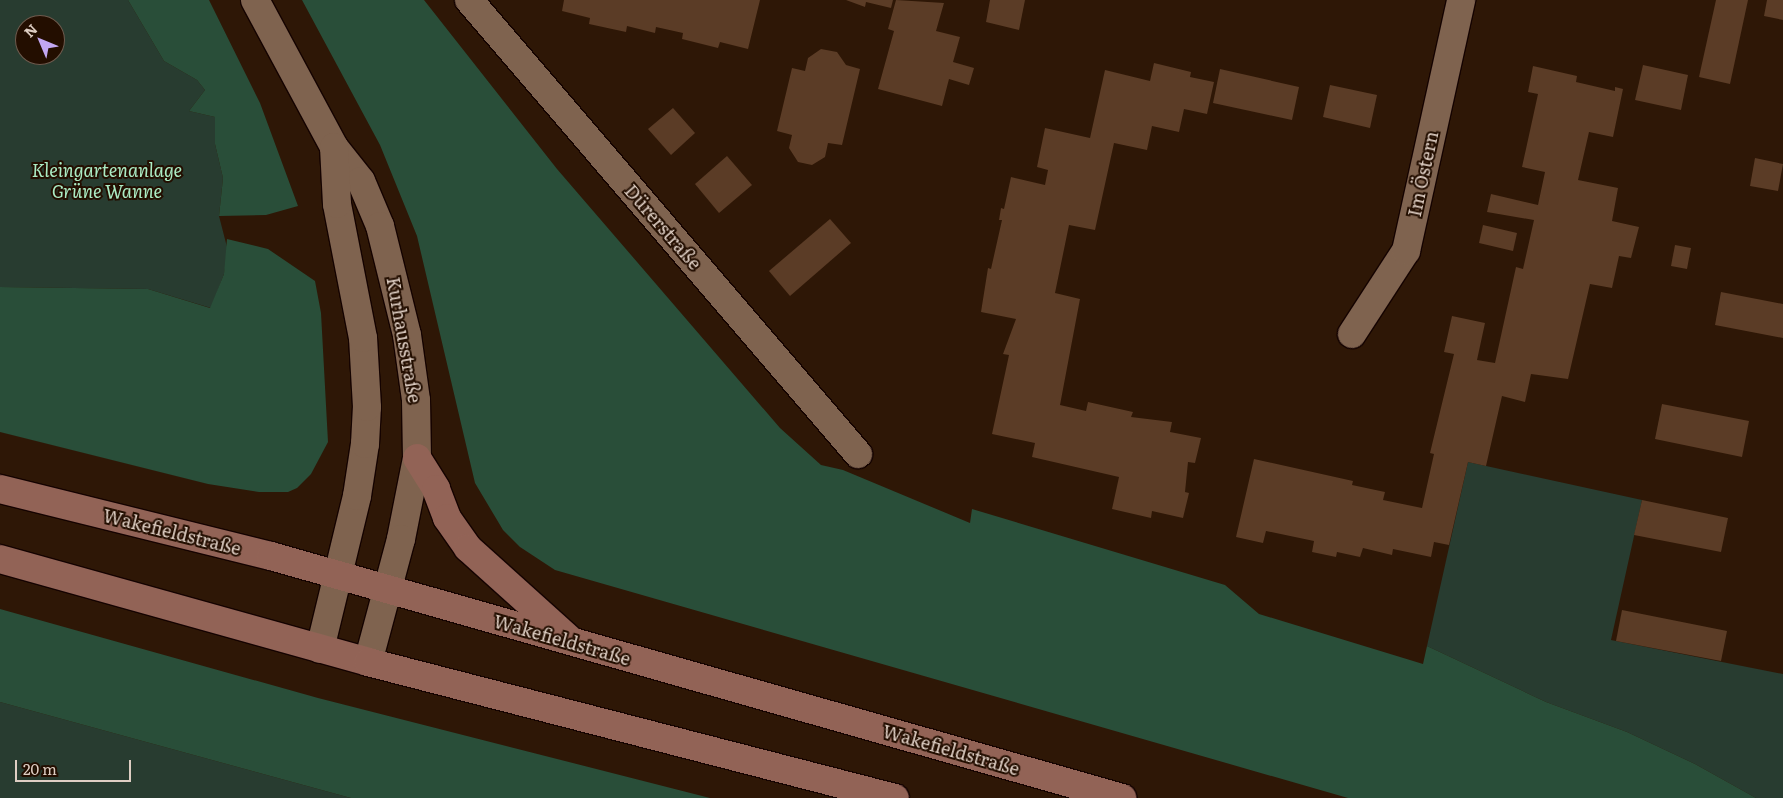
<!DOCTYPE html>
<html>
<head>
<meta charset="utf-8">
<style>
  body { margin:0 }
  #map { position:relative; width:1783px; height:798px; overflow:hidden; background:#2e1706; font-family:Literata,serif }
  div>[style] { position:absolute }
  [style*='--x'] { left:calc(var(--x)*1px); top:calc(var(--y)*1px); width:calc(var(--w)*1px); rotate:calc(var(--a)*1deg) }
  .green>* { inset:0; background:#283c30 }
  .forest>* { inset:0; background:#294e39 }
  .building>* { inset:0; background:#5b3c26 }
  .roads { filter:drop-shadow(1px 0 #150300) drop-shadow(-1px 0 #150300) drop-shadow(0 1px #150300) drop-shadow(0 -1px #150300) }
  .minor>* { height:28px; margin:-14px; padding:0 14px; transform-origin:14px; border-radius:14px; background:#7f634f }
  .tertiary>* { height:28px; margin:-14px; padding:0 14px; transform-origin:14px; border-radius:14px; background:#7f634f }
  .secondary>* { height:28px; margin:-14px; padding:0 14px; transform-origin:14px; border-radius:14px; background:#926356 }
  span { translate:-50% -50%; white-space:nowrap; text-align:center; line-height:1.15; -webkit-text-stroke:4px #230e00; paint-order:stroke }
  .park-label { font-size:18px; color:#abecc4; font-style:italic }
  .street-label { font-size:18px; color:#decec3 }
  .north { position:absolute; left:15px; top:15px; width:50px; height:50px; box-sizing:border-box; background:#230e00; border:1px solid #6e5b4e; border-radius:50%; rotate:315deg; font-size:14px; font-weight:700; line-height:20px; text-align:center; color:#decec3 }
  .north::after { content:''; display:block; margin:auto; width:18px; height:22px; background:#c2a7f2; clip-path:polygon(50% 0,100% 100%,50% 72%,0 100%) }
  .scale { position:absolute; left:15px; top:760px; width:116px; height:22px; box-sizing:border-box; border:2px solid #decec3; border-top:0; padding-left:6px; font-size:15px; line-height:18px; white-space:nowrap; color:#decec3; -webkit-text-stroke:4px #230e00; paint-order:stroke }
</style>
</head>
<body>
<div id="map">
  <div class="green">
    <div style="clip-path:polygon(evenodd,0 0,128px 0,164px 61px,197px 80px,205px 90px,189px 111px,215px 117px,215px 144px,223px 178px,219px 216px,228px 251px,224px 274px,211px 308px,148px 289px,0 287px,0 0,25px 25px,55px 25px,55px 55px,25px 55px,25px 25px)"></div>
    <div style="clip-path:polygon(1468px 462px,1642px 500px,1611px 640px,1783px 674px,1783px 798px,1756px 798px,1695px 764px,1627px 732px,1546px 702px,1427px 646px)"></div>
    <div style="clip-path:polygon(0 702px,351px 798px,0 798px)"></div>
  </div>
  <div class="forest">
    <div style="clip-path:polygon(128px 0,209px 0,260px 103px,298px 206px,266px 215px,219px 216px,223px 178px,215px 144px,215px 117px,189px 111px,205px 90px,197px 80px,164px 61px)"></div>
    <div style="clip-path:polygon(302px 0,424px 0,557px 169px,780px 428px,821px 465px,843px 470px,970px 523px,972px 509px,1225px 585px,1259px 614px,1423px 664px,1427px 646px,1546px 702px,1627px 732px,1695px 764px,1756px 798px,1348px 798px,555px 570px,520px 547px,503px 530px,475px 483px,417px 236px,380px 145px)"></div>
    <div style="clip-path:polygon(227px 239px,268px 249px,315px 281px,321px 313px,328px 442px,311px 474px,297px 488px,288px 492px,259px 492px,208px 484px,0 432px,0 287px,148px 289px,210px 308px,224px 274px)"></div>
    <div style="clip-path:polygon(0 609px,318px 698px,710px 798px,351px 798px,0 702px)"></div>
  </div>
  <div class="building">
    <div style="clip-path:polygon(564px 0,760px 0,748px 49px,720px 42px,718px 48px,682px 39px,683px 33px,656px 27px,655px 33px,627px 26px,626px 32px,589px 24px,590px 18px,562px 11px)"></div>
    <div style="clip-path:polygon(846px 0,893px 0,891px 8px,866px 2px,865px 7px)"></div>
    <div style="clip-path:polygon(896px 0,944px 3px,936px 31px,960px 37px,953px 62px,974px 68px,969px 85px,949px 79px,942px 106px,878px 89px,894px 31px,888px 29px)"></div>
    <div style="clip-path:polygon(990px 0,1025px 0,1019px 30px,986px 22px)"></div>
    <div style="clip-path:polygon(1716px 0,1748px 0,1730px 84px,1699px 77px)"></div>
    <div style="clip-path:polygon(1767px 0,1783px 0,1783px 20px,1764px 16px)"></div>
    <div style="clip-path:polygon(821px 49px,837px 52px,846px 65px,860px 69px,842px 145px,828px 143px,825px 157px,812px 165px,798px 162px,789px 148px,792px 135px,777px 131px,792px 68px,805px 71px,808px 58px)"></div>
    <div style="clip-path:polygon(1154px 63px,1191px 72px,1190px 77px,1214px 82px,1207px 114px,1184px 109px,1179px 132px,1152px 126px,1147px 150px,1114px 143px,1095px 230px,1069px 225px,1055px 293px,1080px 299px,1060px 405px,1086px 411px,1088px 402px,1133px 412px,1131px 417px,1172px 422px,1170px 432px,1201px 438px,1195px 463px,1188px 462px,1185px 492px,1189px 493px,1183px 518px,1152px 511px,1151px 518px,1112px 509px,1119px 477px,1032px 457px,1035px 443px,992px 434px,1009px 355px,1003px 354px,1016px 319px,981px 312px,988px 268px,991px 269px,1002px 220px,999px 220px,1001px 208px,1004px 209px,1011px 177px,1045px 185px,1048px 170px,1037px 167px,1045px 128px,1090px 138px,1105px 70px,1150px 81px)"></div>
    <div style="clip-path:polygon(1643px 65px,1688px 75px,1681px 110px,1635px 100px)"></div>
    <div style="clip-path:polygon(1533px 66px,1577px 76px,1576px 82px,1615px 91px,1615px 87px,1623px 89px,1613px 137px,1589px 132px,1578px 180px,1618px 188px,1612px 221px,1639px 227px,1631px 258px,1619px 256px,1612px 288px,1590px 284px,1568px 379px,1531px 374px,1525px 402px,1502px 396px,1486px 466px,1468px 462px,1449px 545px,1434px 542px,1431px 557px,1393px 549px,1392px 555px,1363px 548px,1360px 557px,1337px 552px,1336px 557px,1312px 552px,1314px 541px,1266px 531px,1263px 543px,1236px 537px,1254px 459px,1353px 481px,1352px 485px,1385px 492px,1383px 500px,1422px 508px,1434px 454px,1430px 453px,1454px 354px,1444px 352px,1452px 316px,1485px 323px,1477px 360px,1495px 363px,1516px 267px,1523px 269px,1534px 220px,1487px 212px,1491px 194px,1538px 205px,1545px 172px,1522px 167px,1538px 94px,1528px 92px)"></div>
    <div style="clip-path:polygon(1220px 69px,1299px 87px,1292px 120px,1213px 103px)"></div>
    <div style="clip-path:polygon(1330px 85px,1377px 95px,1370px 128px,1323px 117px)"></div>
    <div style="clip-path:polygon(673px 108px,695px 133px,671px 155px,648px 129px)"></div>
    <div style="clip-path:polygon(727px 156px,752px 185px,719px 213px,695px 184px)"></div>
    <div style="clip-path:polygon(1755px 158px,1783px 164px,1778px 191px,1750px 186px)"></div>
    <div style="clip-path:polygon(830px 219px,851px 243px,790px 296px,769px 271px)"></div>
    <div style="clip-path:polygon(1483px 225px,1517px 233px,1513px 251px,1479px 243px)"></div>
    <div style="clip-path:polygon(1675px 245px,1691px 248px,1687px 269px,1671px 266px)"></div>
    <div style="clip-path:polygon(1721px 292px,1783px 304px,1783px 338px,1715px 325px)"></div>
    <div style="clip-path:polygon(1662px 404px,1749px 421px,1742px 457px,1655px 439px)"></div>
    <div style="clip-path:polygon(1642px 500px,1728px 518px,1721px 552px,1634px 535px)"></div>
    <div style="clip-path:polygon(1622px 610px,1727px 631px,1721px 661px,1616px 641px)"></div>
  </div>
  <div class="roads">
    <div class="minor">
      <div style="--x:469;--y:0;--w:598;--a:49.41"></div>
      <div style="--x:1352;--y:334;--w:99;--a:-57"></div>
      <div style="--x:1406;--y:251;--w:257;--a:-77.6"></div>
    </div>
    <div class="tertiary">
      <div style="--x:255;--y:0;--w:167;--a:61.7"></div>
      <div style="--x:334;--y:147;--w:43;--a:51.5"></div>
      <div style="--x:361;--y:181;--w:49;--a:67.1"></div>
      <div style="--x:380;--y:226;--w:112;--a:76.1"></div>
      <div style="--x:407;--y:335;--w:66;--a:82.1"></div>
      <div style="--x:416;--y:400;--w:58;--a:89"></div>
      <div style="--x:417;--y:458;--w:83;--a:101.2"></div>
      <div style="--x:401;--y:539;--w:127;--a:105"></div>
      <div style="--x:320;--y:649;--w:157;--a:-76.4"></div>
      <div style="--x:357;--y:496;--w:53;--a:-81.3"></div>
      <div style="--x:365;--y:444;--w:37;--a:-87"></div>
      <div style="--x:367;--y:407;--w:69;--a:-93.3"></div>
      <div style="--x:363;--y:338;--w:136;--a:-101"></div>
      <div style="--x:337;--y:204;--w:57;--a:-93"></div>
    </div>
    <div class="secondary">
      <div style="--x:417;--y:458;--w:36;--a:58"></div>
      <div style="--x:436;--y:489;--w:31;--a:69"></div>
      <div style="--x:447;--y:518;--w:37;--a:55"></div>
      <div style="--x:468;--y:548;--w:135;--a:42"></div>
      <div style="--x:0;--y:489;--w:279;--a:13.9"></div>
      <div style="--x:271;--y:556;--w:885;--a:15.87"></div>
      <div style="--x:0;--y:559;--w:382;--a:15.6"></div>
      <div style="--x:368;--y:662;--w:544;--a:14.47"></div>
    </div>
  </div>
  <div class="park-label">
    <span style="left:107px;top:181px">Kleingartenanlage<br>Grüne Wanne</span>
  </div>
  <div class="street-label">
    <span style="left:1423px;top:174px;rotate:-78deg">Im Östern</span>
    <span style="left:663px;top:227px;rotate:49deg">Dürerstraße</span>
    <span style="left:404px;top:340px;rotate:80deg">Kurhausstraße</span>
    <span style="left:172px;top:532px;rotate:14deg">Wakefieldstraße</span>
    <span style="left:562px;top:640px;rotate:16deg">Wakefieldstraße</span>
    <span style="left:951px;top:750px;rotate:16deg">Wakefieldstraße</span>
  </div>
  <div class="north">N</div>
  <div class="scale">20 m</div>
</div>
</body>
</html>
